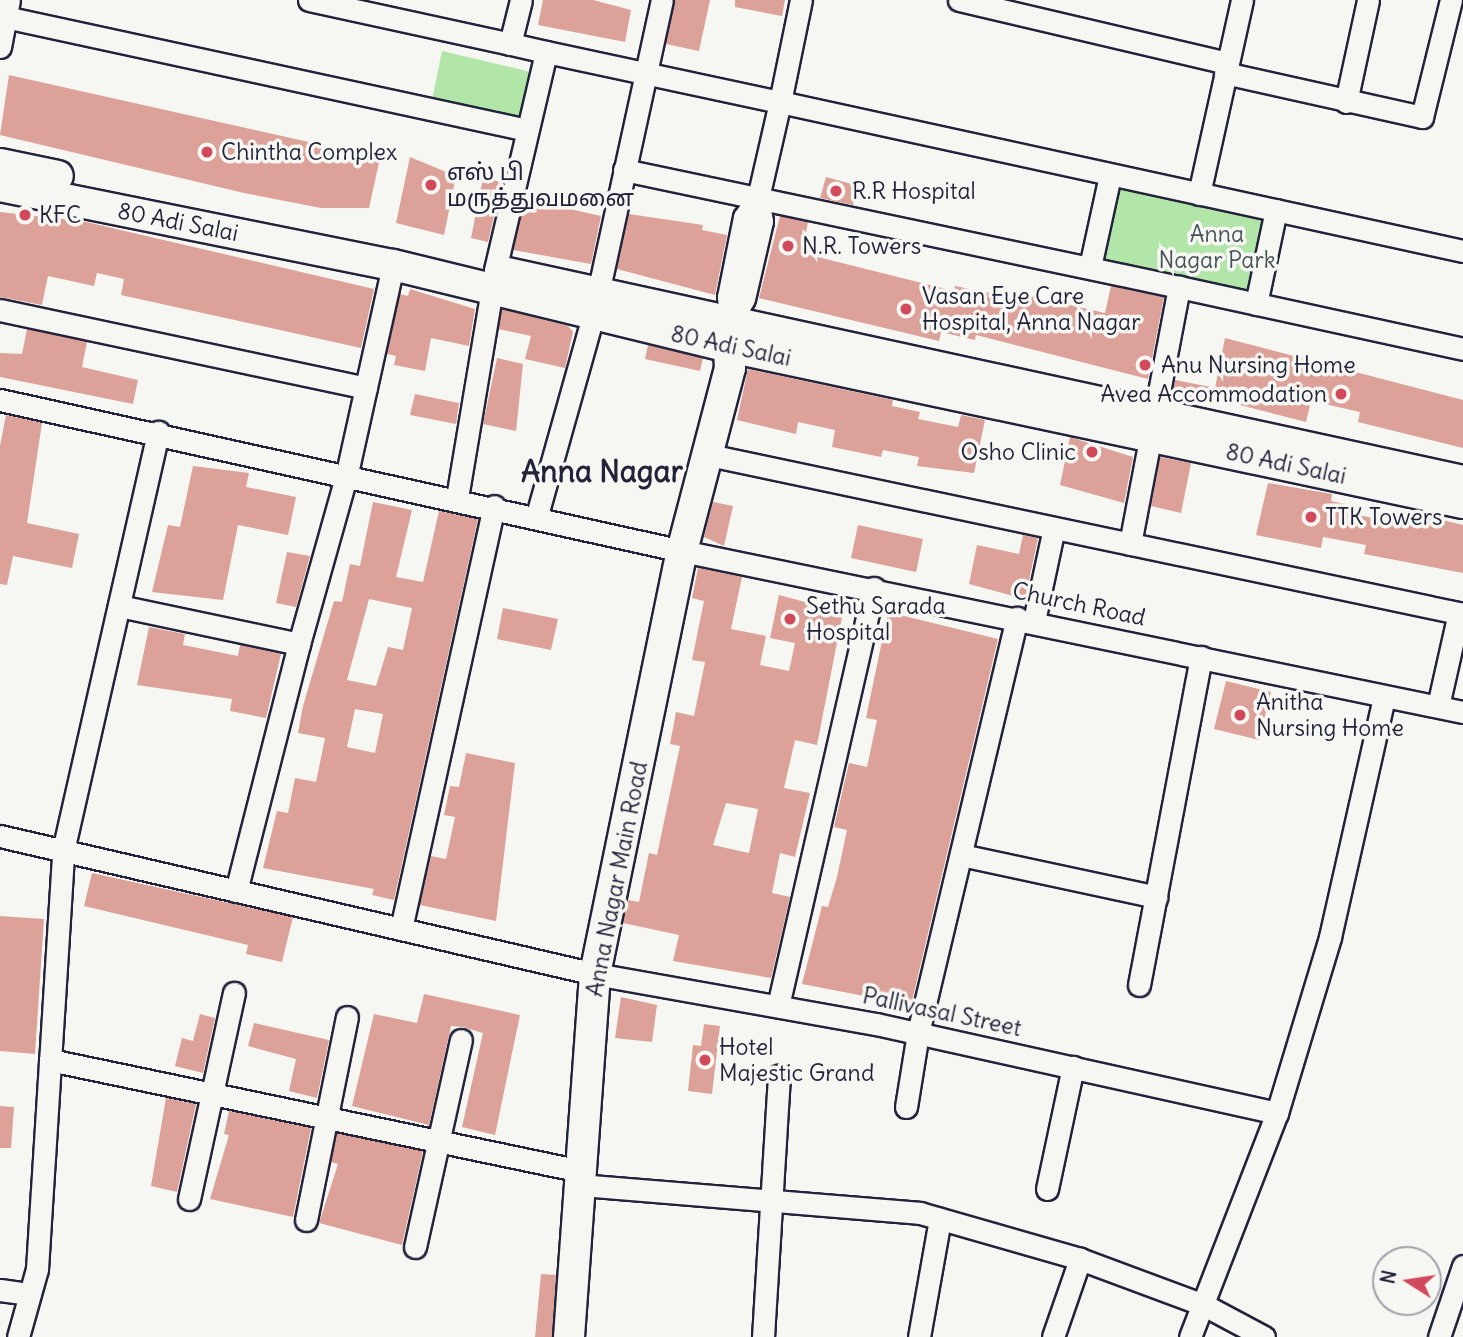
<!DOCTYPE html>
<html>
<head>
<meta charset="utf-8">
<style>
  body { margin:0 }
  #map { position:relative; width:1463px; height:1337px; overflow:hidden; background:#f6f6f2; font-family:Delius,"Noto Sans Tamil",sans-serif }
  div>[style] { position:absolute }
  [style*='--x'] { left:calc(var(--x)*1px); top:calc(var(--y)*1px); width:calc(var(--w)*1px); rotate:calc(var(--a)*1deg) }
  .green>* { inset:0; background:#b1e6a8 }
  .building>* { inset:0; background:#dca299 }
  .roads { filter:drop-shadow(2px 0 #22223b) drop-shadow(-2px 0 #22223b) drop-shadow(0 2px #22223b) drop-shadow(0 -2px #22223b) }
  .street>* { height:21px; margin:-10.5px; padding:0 10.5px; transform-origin:10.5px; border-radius:10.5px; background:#f6f6f2 }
  .secondary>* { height:30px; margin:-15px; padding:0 15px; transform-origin:15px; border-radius:15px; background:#f6f6f2 }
  .dots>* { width:19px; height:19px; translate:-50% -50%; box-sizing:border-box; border:4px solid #f6f6f2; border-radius:50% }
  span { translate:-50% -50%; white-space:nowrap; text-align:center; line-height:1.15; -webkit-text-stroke:7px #f6f6f2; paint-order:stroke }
  .poi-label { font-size:23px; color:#22223b }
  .left { translate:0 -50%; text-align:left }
  .right { translate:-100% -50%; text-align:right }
  .street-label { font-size:23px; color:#22223b }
  .park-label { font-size:23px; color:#465356 }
  .district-label { font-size:30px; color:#22223b; font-weight:700 }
  .north { position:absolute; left:1372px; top:1246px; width:70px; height:70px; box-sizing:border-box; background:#f6f6f2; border:2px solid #a1a1a9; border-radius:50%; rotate:282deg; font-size:19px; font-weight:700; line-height:28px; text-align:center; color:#22223b }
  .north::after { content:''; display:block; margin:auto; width:24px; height:32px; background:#d1495b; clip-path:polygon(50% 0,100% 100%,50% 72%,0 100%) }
</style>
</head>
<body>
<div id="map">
  <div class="green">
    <div style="clip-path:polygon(442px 51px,535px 73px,520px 135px,429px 115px)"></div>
    <div style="clip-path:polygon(1114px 188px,1266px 218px,1248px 293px,1102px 262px)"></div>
  </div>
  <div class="building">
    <div style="clip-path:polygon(543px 0,593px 0,631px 10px,625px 42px,538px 25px)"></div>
    <div style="clip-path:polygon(675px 0,710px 0,699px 51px,666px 44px)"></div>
    <div style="clip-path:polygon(735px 0,785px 0,782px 16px,735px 7px)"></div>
    <div style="clip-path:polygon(9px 75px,380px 158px,369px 208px,321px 208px,244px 193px,0 135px)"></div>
    <div style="clip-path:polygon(410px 157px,456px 176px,444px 235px,396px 223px)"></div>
    <div style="clip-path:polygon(826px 177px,859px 186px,853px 205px,820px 198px)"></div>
    <div style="clip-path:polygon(483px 178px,502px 182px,488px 242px,471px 238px)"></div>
    <div style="clip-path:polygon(525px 199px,601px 216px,591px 264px,513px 250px)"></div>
    <div style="clip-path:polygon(0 212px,82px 221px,374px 289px,361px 348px,121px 295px,124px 279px,97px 273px,94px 286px,48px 276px,42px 305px,0 297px)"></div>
    <div style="clip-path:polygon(629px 214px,703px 225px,702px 230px,727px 235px,715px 295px,617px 269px)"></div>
    <div style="clip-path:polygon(780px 216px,808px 222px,802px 253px,954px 291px,955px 286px,990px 293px,991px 287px,1105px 313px,1111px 286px,1164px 297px,1148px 379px,976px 335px,975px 340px,941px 332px,939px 341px,759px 298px)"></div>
    <div style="clip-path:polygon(410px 289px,475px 309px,469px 346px,431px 338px,425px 371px,394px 365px,396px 356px,387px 354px,400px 294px,408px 296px)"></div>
    <div style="clip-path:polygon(502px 309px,568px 326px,573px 332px,565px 368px,525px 359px,531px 336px,498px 329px)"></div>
    <div style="clip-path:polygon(27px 329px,87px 342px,82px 367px,138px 380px,133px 404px,0 377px,0 353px,22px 354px)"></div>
    <div style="clip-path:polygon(1225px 338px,1463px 400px,1463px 448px,1358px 422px,1360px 412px,1311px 401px,1306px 422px,1213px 398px)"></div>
    <div style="clip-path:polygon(648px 345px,703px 358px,700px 371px,645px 359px)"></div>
    <div style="clip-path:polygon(497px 358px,523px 364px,516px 431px,483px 424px)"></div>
    <div style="clip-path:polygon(748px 369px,893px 400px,892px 406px,920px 412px,918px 419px,958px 427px,961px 415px,985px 420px,974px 473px,917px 466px,919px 457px,883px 450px,881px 457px,832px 447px,835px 430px,798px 422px,796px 434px,737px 420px)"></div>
    <div style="clip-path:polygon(1175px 380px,1211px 387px,1208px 402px,1172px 394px)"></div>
    <div style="clip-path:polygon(415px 394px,459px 403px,456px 424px,410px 415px)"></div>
    <div style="clip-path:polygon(6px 415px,42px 423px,27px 523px,79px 534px,72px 568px,13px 556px,7px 585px,0 584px,0 446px)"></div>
    <div style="clip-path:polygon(1070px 437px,1133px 457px,1124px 503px,1060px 485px)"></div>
    <div style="clip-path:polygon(1160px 457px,1191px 463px,1181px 513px,1151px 506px)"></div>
    <div style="clip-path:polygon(193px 466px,249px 473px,246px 487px,296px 497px,288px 535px,238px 525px,223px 600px,152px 592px,168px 525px,180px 527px)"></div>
    <div style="clip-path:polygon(1268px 483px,1332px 494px,1331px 501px,1360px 507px,1358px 515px,1407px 525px,1410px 512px,1463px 525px,1463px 573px,1364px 554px,1366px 545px,1323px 537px,1321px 548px,1256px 535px)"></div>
    <div style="clip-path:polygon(evenodd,373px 502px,412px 510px,396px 577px,423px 582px,439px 511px,478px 519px,394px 900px,372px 895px,374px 889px,263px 868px,277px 811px,288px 813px,295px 778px,316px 782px,325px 738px,298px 733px,303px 706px,334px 601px,342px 602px,350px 564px,360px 566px,373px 502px,369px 599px,412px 608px,403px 650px,388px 647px,376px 686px,347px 680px,369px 599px,373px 502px,355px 709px,383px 714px,375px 753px,347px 747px,355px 709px)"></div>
    <div style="clip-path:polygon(713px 502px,733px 506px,724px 546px,704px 537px)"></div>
    <div style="clip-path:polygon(858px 525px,923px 539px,916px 572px,851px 558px)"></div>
    <div style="clip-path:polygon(1023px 535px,1038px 538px,1025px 599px,969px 584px,977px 545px,1019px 554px)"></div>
    <div style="clip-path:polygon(287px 552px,310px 556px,296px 607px,276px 603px)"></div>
    <div style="clip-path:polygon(evenodd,698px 568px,742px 577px,731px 629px,766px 636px,760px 665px,789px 671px,795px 643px,770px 638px,779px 595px,843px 612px,817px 745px,795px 740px,784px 788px,810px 793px,795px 857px,780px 853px,772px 893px,790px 897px,771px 978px,673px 961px,679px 935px,623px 923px,628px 900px,639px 902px,649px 853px,657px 855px,680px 746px,670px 744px,676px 712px,694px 716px,705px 662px,692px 660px,704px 601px,692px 598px,698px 568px,726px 803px,758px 809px,749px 853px,713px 845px,726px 803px)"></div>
    <div style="clip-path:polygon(503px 608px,558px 619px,551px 650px,497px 639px)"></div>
    <div style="clip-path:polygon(888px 612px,998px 639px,911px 1005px,802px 984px,822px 906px,828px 907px,837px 877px,847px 830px,834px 827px,849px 763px,867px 767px,877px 720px,866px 718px)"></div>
    <div style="clip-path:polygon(149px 627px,185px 634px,183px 645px,238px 656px,240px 645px,281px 654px,266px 718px,230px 711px,232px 699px,137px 685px)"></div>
    <div style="clip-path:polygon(1226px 681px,1271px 692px,1259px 740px,1214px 729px)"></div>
    <div style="clip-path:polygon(466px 753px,515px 763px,496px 921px,420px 905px,431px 856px,446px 859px,455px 817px,444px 815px,450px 786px,459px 787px)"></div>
    <div style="clip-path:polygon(92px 873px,293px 917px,282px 962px,246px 954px,248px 945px,84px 906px)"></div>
    <div style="clip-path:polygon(0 916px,44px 919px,35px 1054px,0 1051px)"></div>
    <div style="clip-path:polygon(424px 994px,520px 1015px,495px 1135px,462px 1127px,483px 1033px,463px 1027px,451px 1026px,429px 1125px,352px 1106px,374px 1014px,417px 1023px)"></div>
    <div style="clip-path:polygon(621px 997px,657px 1005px,652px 1042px,615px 1038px)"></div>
    <div style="clip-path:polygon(200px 1014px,215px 1018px,203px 1073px,175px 1066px,182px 1038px,193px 1041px)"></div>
    <div style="clip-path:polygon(254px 1023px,329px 1040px,317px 1098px,289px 1091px,296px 1059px,248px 1046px)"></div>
    <div style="clip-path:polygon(704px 1024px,720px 1026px,712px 1094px,688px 1091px,693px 1045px,701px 1046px)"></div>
    <div style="clip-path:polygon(166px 1098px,196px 1104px,177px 1192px,151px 1186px)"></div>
    <div style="clip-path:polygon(0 1106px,14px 1107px,11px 1148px,0 1148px)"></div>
    <div style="clip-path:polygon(229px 1111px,311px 1128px,293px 1217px,210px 1199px,229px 1135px,224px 1134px)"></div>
    <div style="clip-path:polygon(337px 1133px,423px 1151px,402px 1245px,319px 1223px,338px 1164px,331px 1162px)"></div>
    <div style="clip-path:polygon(541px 1274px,556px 1275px,552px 1337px,535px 1337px)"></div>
  </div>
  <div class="roads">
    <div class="street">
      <div style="--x:309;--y:0;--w:206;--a:12.3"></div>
      <div style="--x:959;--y:0;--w:276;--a:13.2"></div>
      <div style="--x:5;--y:17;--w:534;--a:12.21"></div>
      <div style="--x:0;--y:47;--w:48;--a:-79.2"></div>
      <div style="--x:546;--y:52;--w:239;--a:12.1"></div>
      <div style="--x:780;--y:102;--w:104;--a:-78.4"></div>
      <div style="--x:1225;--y:73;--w:202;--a:12.6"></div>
      <div style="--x:1422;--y:117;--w:121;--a:-76.1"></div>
      <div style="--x:1346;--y:102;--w:104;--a:-77.8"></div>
      <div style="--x:624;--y:170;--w:567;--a:11.9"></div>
      <div style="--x:1199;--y:194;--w:199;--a:-77.5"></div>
      <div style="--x:758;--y:198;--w:24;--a:126"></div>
      <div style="--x:744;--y:217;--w:82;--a:101.3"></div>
      <div style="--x:728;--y:297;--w:25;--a:83"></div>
      <div style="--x:731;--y:322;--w:26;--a:-61"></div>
      <div style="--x:744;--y:299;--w:80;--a:-77"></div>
      <div style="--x:762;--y:221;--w:23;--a:-100"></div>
      <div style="--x:758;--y:198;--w:98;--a:-77.1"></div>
      <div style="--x:780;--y:102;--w:699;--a:12.31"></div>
      <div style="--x:1090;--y:267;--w:94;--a:-77.7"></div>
      <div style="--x:1256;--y:304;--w:96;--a:-78"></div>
      <div style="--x:0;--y:310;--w:374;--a:12"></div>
      <div style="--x:0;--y:400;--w:699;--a:12.48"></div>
      <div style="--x:682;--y:551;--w:797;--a:11.65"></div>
      <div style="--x:709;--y:455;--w:771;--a:11.91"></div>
      <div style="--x:457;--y:498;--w:231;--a:-80.5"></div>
      <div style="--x:495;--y:270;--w:224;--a:-76.8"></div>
      <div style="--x:546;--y:52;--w:37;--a:-167"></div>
      <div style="--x:510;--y:44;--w:45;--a:-76"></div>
      <div style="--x:537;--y:515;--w:207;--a:-74.3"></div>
      <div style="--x:593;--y:316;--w:323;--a:-77.7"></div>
      <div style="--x:1130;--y:544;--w:262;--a:-79.2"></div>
      <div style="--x:1179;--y:287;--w:291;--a:12.3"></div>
      <div style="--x:119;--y:606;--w:184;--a:11.9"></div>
      <div style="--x:299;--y:644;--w:255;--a:104.3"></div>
      <div style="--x:1034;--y:621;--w:95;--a:-77.9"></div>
      <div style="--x:299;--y:644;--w:178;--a:-74.3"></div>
      <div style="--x:347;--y:473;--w:213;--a:-77.5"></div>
      <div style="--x:1438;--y:706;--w:95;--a:-77.3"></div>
      <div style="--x:0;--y:836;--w:611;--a:13.06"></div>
      <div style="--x:595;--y:974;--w:285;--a:10.1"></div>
      <div style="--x:876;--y:1024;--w:411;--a:12.5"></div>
      <div style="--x:961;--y:855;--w:200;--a:12.1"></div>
      <div style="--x:401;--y:929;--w:433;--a:-77.6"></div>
      <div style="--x:1139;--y:985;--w:334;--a:-79.3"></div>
      <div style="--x:778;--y:1006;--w:429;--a:-77.1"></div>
      <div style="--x:50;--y:1060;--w:542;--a:11.81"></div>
      <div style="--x:906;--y:1107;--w:75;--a:-80.8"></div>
      <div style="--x:918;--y:1033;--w:427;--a:-76.6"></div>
      <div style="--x:580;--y:1185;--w:341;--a:4.7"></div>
      <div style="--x:920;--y:1213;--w:166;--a:16"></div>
      <div style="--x:1080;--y:1259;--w:132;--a:20.4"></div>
      <div style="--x:1204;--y:1305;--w:68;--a:28.1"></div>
      <div style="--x:1047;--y:1189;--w:125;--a:-78"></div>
      <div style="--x:189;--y:1199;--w:211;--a:-77.7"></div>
      <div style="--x:306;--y:1220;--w:207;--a:-78.6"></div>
      <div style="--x:415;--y:1247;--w:212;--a:-77.5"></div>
      <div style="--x:0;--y:1290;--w:30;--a:8"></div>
      <div style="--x:18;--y:1337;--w:71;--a:-74.4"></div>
      <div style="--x:37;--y:1269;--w:419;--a:-86.4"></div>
      <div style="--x:63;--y:851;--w:430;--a:-77.2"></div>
      <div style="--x:763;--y:1337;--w:262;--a:-86.5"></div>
      <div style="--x:919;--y:1337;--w:120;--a:-79.9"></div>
      <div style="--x:1053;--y:1337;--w:83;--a:-70.9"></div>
      <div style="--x:1190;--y:1337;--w:240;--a:-68.8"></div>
      <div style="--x:1277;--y:1113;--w:184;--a:-73.2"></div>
      <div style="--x:1330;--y:937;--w:246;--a:-77.3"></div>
      <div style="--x:1439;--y:1337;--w:75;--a:-71.3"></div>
    </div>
    <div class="secondary">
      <div style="--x:0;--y:164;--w:59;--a:11.7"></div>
      <div style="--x:0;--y:186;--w:401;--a:11.4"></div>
      <div style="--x:393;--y:265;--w:360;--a:13.7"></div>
      <div style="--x:743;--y:350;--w:736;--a:12"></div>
      <div style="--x:507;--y:273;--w:978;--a:12.27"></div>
      <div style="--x:569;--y:1337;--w:364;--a:-85.9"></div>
      <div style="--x:595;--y:974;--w:432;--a:-78.4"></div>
      <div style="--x:682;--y:551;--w:189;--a:-75.3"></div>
      <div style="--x:730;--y:368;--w:22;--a:-93"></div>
    </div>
  </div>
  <div class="dots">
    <div style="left:207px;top:152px;background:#d1495b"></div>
    <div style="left:431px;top:185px;background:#d1495b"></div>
    <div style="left:836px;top:191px;background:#d1495b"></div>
    <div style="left:25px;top:215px;background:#d1495b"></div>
    <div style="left:788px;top:246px;background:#d1495b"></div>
    <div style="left:906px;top:309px;background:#d1495b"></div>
    <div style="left:1145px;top:365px;background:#d1495b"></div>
    <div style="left:1341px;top:394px;background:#d1495b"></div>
    <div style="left:1092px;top:452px;background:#d1495b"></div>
    <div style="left:1311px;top:517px;background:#d1495b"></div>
    <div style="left:790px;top:619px;background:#d1495b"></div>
    <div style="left:1240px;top:715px;background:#d1495b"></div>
    <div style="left:705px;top:1060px;background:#d1495b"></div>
  </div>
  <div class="poi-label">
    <span class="left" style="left:221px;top:152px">Chintha Complex</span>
    <span class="left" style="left:447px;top:185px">எஸ் பி<br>மருத்துவமனை</span>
    <span class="left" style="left:852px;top:191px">R.R Hospital</span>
    <span class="left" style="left:39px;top:215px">KFC</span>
    <span class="left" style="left:802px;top:246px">N.R. Towers</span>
    <span class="left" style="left:922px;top:309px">Vasan Eye Care<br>Hospital, Anna Nagar</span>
    <span class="left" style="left:1161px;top:365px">Anu Nursing Home</span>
    <span class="right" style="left:1327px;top:394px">Avea Accommodation</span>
    <span class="right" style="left:1076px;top:452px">Osho Clinic</span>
    <span class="left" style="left:1325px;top:517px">TTK Towers</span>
    <span class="left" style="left:806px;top:619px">Sethu Sarada<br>Hospital</span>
    <span class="left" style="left:1256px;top:715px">Anitha<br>Nursing Home</span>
    <span class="left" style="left:719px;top:1060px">Hotel<br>Majestic Grand</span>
  </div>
  <div class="street-label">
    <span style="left:178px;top:222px;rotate:11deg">80 Adi Salai</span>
    <span style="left:731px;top:346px;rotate:12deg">80 Adi Salai</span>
    <span style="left:1286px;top:464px;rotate:12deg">80 Adi Salai</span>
    <span style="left:1079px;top:604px;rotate:12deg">Church Road</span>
    <span style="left:617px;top:879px;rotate:-79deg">Anna Nagar Main Road</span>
    <span style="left:942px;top:1012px;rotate:12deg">Pallivasal Street</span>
  </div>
  <div class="park-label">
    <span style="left:1217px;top:247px">Anna<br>Nagar Park</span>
  </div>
  <div class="district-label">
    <span style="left:602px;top:471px">Anna Nagar</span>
  </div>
  <div class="north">N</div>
</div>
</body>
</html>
